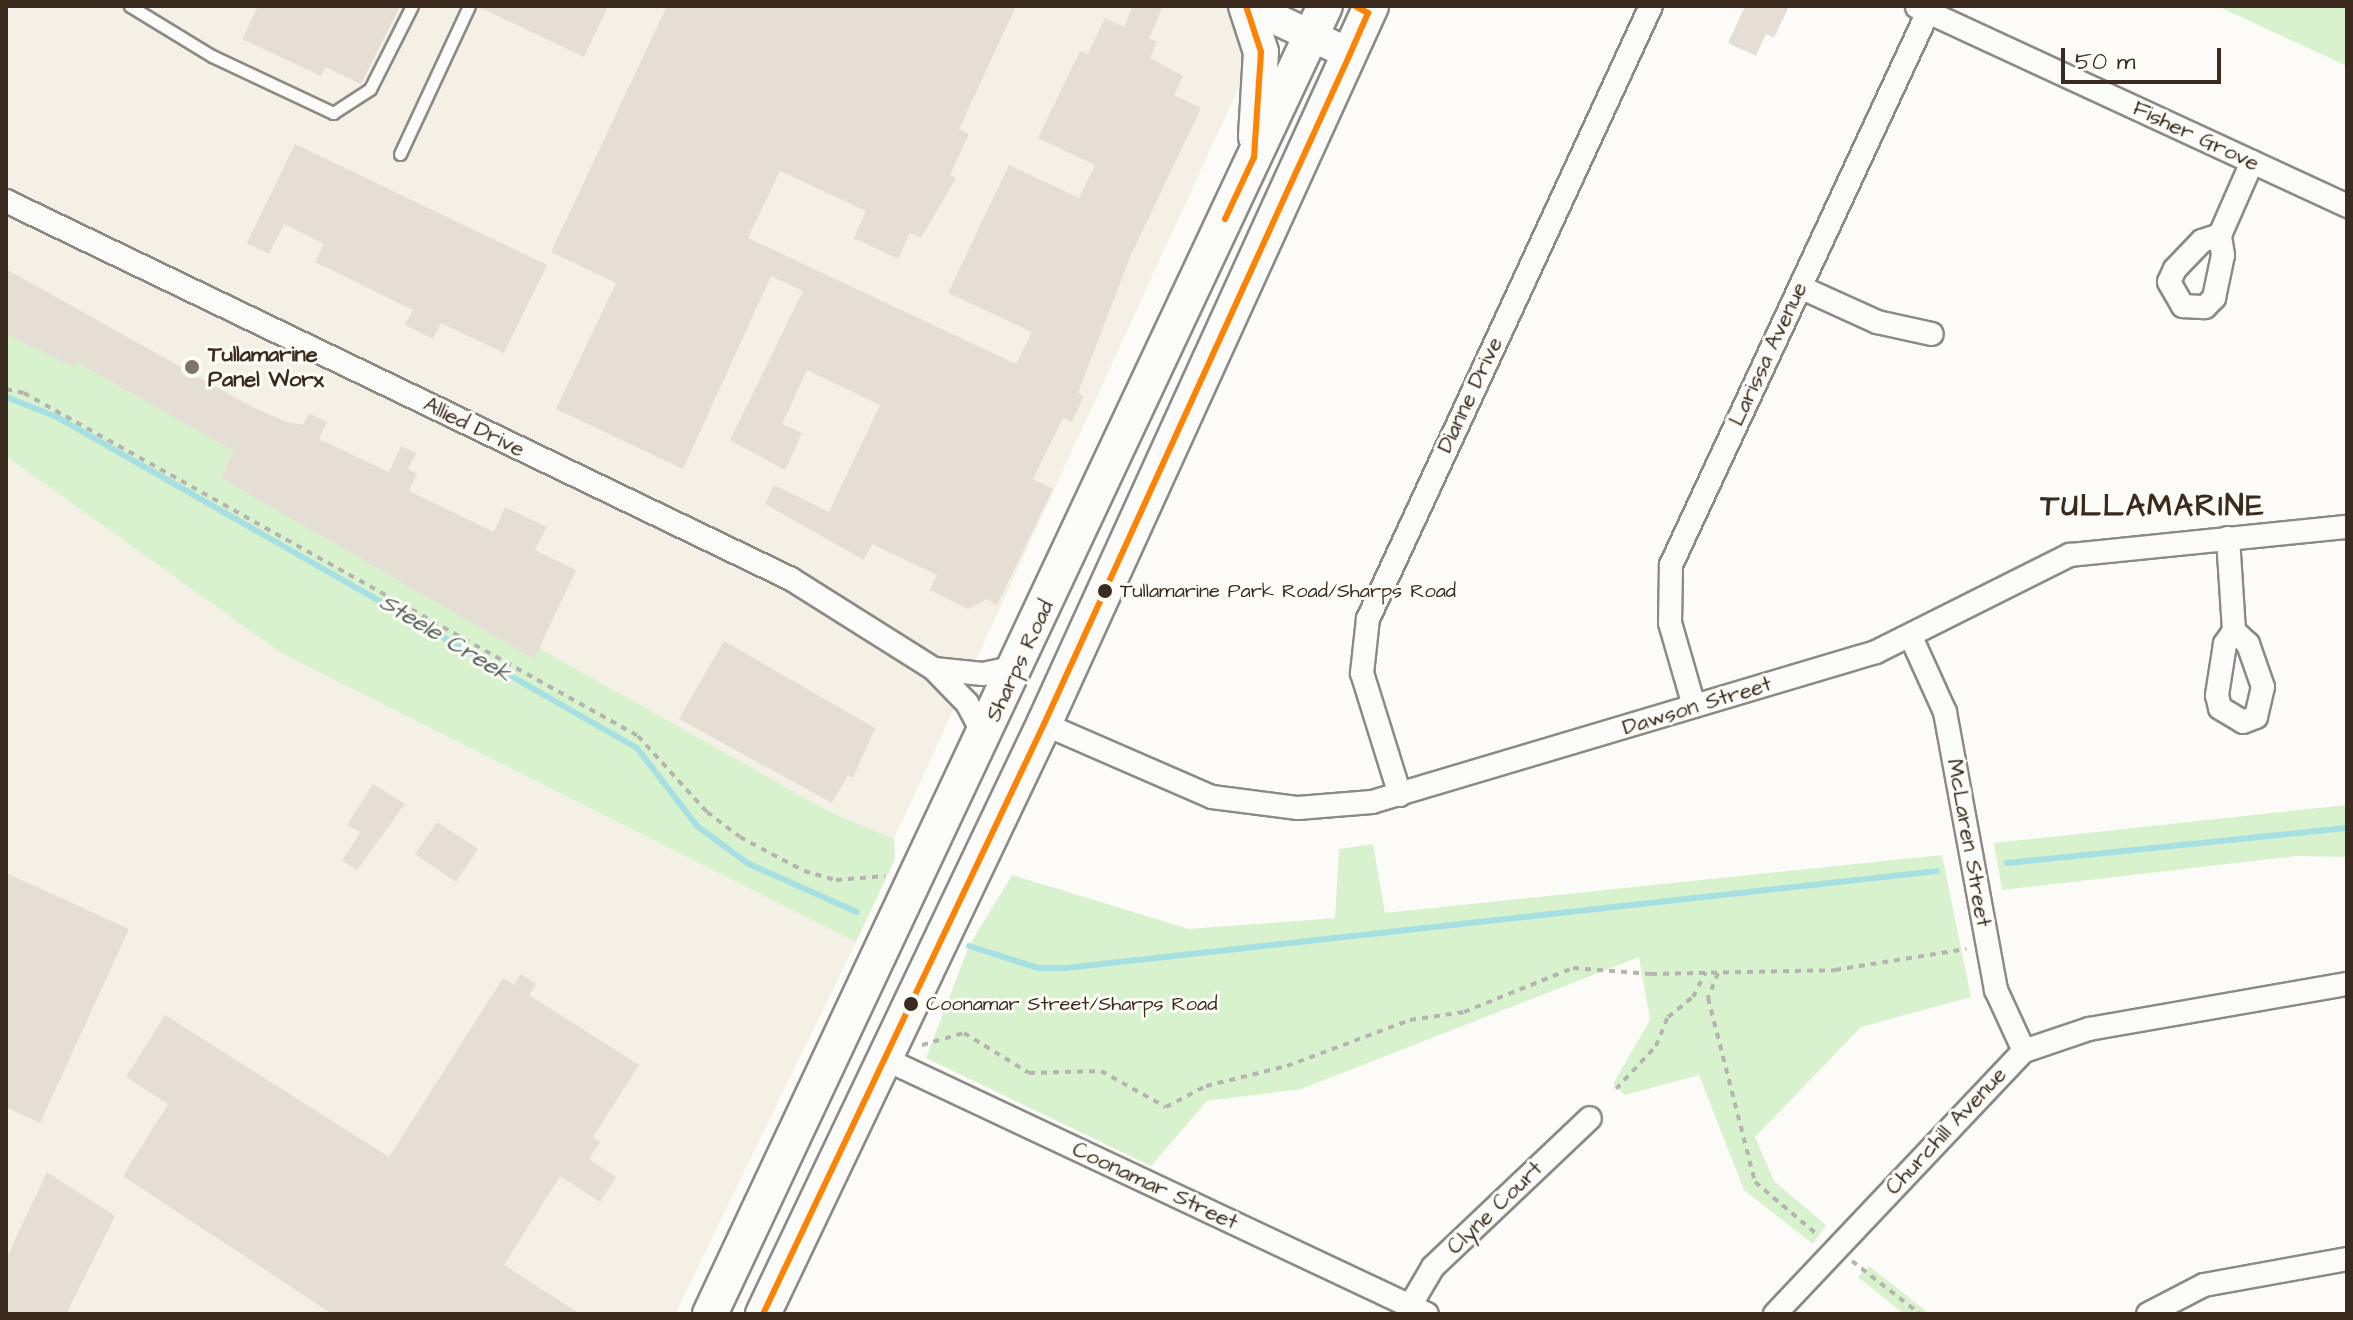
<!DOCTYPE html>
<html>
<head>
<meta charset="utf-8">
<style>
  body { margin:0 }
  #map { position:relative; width:2353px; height:1320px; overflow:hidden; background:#fcfbf8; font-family:"Architects Daughter",sans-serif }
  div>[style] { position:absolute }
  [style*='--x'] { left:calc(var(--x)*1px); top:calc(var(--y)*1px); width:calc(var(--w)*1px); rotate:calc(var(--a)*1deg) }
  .built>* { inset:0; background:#f5f0e5 }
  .green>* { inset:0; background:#d7f2cd }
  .stream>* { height:6px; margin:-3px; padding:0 3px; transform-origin:3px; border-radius:3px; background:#a7e0e3 }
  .building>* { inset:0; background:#e4ded4 }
  .path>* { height:4px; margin-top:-2px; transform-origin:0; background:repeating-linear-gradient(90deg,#b6b4b1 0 6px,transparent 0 12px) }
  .roads { filter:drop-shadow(2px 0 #8d8985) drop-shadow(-2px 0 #8d8985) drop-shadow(0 2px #8d8985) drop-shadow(0 -2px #8d8985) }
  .lane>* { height:11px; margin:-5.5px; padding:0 5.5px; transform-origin:5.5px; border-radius:5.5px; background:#fbfbf9 }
  .street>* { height:22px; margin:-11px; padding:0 11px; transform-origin:11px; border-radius:11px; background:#fbfbf9 }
  .secondary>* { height:30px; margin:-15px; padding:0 15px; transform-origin:15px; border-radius:15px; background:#fbfbf9 }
  .primary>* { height:34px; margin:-17px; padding:0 17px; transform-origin:17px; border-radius:17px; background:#fbfbf9 }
  .bus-1>* { height:6px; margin:-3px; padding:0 3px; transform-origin:3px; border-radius:3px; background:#ff8200 }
  .dots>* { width:22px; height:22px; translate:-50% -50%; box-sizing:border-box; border:4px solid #fdfcf7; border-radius:50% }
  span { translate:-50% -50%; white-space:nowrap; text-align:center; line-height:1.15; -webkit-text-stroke:6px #fdfcf7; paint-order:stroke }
  .bus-label { font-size:20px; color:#3b2a1e }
  .left { translate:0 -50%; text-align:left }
  .street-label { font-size:22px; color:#3b2a1e }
  .poi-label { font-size:22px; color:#3b2a1e; font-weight:700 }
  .water-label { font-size:24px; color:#515d56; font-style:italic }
  .district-label { font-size:30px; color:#3b2a1e; font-weight:700; letter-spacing:2px }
  .frame { position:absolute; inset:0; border:8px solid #3b2a1e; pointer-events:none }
  .scale { position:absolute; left:2061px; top:48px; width:160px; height:36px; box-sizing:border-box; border:4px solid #3b2a1e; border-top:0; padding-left:10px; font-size:24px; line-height:28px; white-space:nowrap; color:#3b2a1e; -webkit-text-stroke:6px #fdfcf7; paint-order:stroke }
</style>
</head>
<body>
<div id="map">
  <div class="built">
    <div style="clip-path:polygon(6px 6px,1276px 6px,894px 839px,830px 812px,539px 648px,534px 658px,221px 478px,233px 452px,6px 334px)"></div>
    <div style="clip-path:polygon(6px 456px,281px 653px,856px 942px,675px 1314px,6px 1314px)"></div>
  </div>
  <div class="green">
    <div style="clip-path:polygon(2217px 6px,2347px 6px,2347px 66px)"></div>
    <div style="clip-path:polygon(6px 334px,74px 367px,76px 362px,234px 451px,221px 478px,533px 658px,539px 648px,830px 812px,894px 839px,895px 859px,856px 942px,281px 653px,6px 456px)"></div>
    <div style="clip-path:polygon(2347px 805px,2347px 857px,2297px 856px,2002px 890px,1994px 843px)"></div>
    <div style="clip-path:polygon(1373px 844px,1385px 913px,1942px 855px,1971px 997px,1861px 1027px,1755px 1137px,1774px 1181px,1826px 1225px,1813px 1244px,1744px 1190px,1699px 1075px,1625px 1095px,1613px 1084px,1650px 1020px,1639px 957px,1301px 1089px,1207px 1101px,1151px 1166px,926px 1058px,969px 946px,1012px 875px,1189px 929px,1335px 918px,1339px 849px)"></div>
    <div style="clip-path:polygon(1869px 1266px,1930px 1314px,1904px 1314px,1858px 1277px)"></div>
  </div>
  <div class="stream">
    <div style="--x:6;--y:397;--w:55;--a:21.4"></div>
    <div style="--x:57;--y:417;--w:668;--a:29.71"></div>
    <div style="--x:637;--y:748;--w:98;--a:52.4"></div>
    <div style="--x:697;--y:826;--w:64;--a:36.2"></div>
    <div style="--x:749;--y:864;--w:118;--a:24"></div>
    <div style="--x:2007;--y:863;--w:342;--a:-5.9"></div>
    <div style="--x:969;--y:946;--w:72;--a:17.7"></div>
    <div style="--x:1038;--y:968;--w:28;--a:0"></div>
    <div style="--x:1066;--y:968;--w:876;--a:-6.35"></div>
  </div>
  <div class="building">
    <div style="clip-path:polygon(258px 6px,400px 6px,361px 84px,325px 67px,321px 76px,242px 39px)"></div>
    <div style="clip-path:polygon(477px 6px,608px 6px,584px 57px)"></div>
    <div style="clip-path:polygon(667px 6px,1016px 6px,959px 129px,969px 134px,950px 175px,956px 178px,921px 238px,910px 233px,898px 259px,854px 238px,866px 211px,780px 171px,748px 238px,1016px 364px,1032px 332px,948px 293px,1009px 165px,1079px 198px,1095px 165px,1038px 138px,1080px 51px,1088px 54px,1105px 18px,1124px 27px,1133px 6px,1163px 6px,1149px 38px,1157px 42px,1150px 58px,1183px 76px,1174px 95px,1201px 108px,1130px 257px,1078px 393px,1084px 396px,1072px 422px,1063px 418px,1033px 479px,1053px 489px,997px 605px,987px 599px,968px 609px,930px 590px,937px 575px,872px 544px,864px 560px,765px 504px,774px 485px,829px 512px,880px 405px,807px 370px,782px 424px,802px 433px,785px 470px,730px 440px,803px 291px,771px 276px,683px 469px,556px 409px,616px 283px,551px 252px)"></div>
    <div style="clip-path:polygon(1745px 6px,1789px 6px,1774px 38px,1766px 34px,1756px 56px,1728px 43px)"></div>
    <div style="clip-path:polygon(295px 144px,547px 265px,504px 353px,441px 323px,433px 339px,405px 325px,413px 310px,315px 262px,324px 244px,284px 224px,269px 254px,247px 243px)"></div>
    <div style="clip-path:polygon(6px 269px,254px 408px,287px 422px,303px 425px,309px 413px,327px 422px,319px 439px,389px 472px,401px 446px,416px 453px,408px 469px,417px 474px,409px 491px,494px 532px,505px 507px,547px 527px,535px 550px,576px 570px,534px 659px,221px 478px,234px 451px,76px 362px,74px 367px,6px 334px)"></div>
    <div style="clip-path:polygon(724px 641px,875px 728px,853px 778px,848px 775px,832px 803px,679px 719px)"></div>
    <div style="clip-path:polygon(373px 784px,405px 804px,357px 870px,342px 861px,360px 832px,347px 825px)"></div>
    <div style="clip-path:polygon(437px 822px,478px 849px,456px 882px,415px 854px)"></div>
    <div style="clip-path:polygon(6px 873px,129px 929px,40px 1123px,6px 1107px)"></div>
    <div style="clip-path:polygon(521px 974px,536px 984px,529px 995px,639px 1065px,593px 1137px,600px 1142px,589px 1159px,616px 1177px,600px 1202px,560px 1176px,504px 1265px,580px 1314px,332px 1314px,123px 1176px,168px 1104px,126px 1077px,165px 1015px,389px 1157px,503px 978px,514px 985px)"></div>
    <div style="clip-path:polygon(47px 1172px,115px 1216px,66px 1314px,6px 1314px,6px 1259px)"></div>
  </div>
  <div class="path">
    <div style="--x:6;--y:389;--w:18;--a:13"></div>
    <div style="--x:24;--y:393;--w:703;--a:29.19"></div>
    <div style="--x:638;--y:736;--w:103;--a:47.8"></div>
    <div style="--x:707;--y:812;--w:41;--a:37.1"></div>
    <div style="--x:740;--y:837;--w:72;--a:28"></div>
    <div style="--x:804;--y:871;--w:33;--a:16"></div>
    <div style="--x:836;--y:880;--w:49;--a:-4.7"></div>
    <div style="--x:1718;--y:973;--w:27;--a:112"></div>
    <div style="--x:1708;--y:998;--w:190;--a:75.7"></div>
    <div style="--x:1755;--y:1182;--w:84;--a:40.2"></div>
    <div style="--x:922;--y:1045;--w:44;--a:-15.9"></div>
    <div style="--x:964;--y:1033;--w:76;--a:31.6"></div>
    <div style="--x:1029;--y:1073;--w:72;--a:-1.6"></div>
    <div style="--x:1101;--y:1071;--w:74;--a:29"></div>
    <div style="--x:1166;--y:1107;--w:45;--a:-27.7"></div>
    <div style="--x:1206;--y:1086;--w:83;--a:-13.9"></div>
    <div style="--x:1287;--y:1066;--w:131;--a:-20.5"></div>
    <div style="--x:1410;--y:1020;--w:55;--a:-8.4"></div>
    <div style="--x:1464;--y:1012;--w:118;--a:-22"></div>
    <div style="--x:1573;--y:968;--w:78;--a:4.4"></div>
    <div style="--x:1651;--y:974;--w:184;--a:-1.2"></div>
    <div style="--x:1835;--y:970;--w:133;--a:-9.1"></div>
    <div style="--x:1616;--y:1089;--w:59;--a:-47.1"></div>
    <div style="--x:1656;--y:1046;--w:31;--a:-68"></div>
    <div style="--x:1668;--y:1017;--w:32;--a:-39"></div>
    <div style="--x:1693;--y:997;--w:28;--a:-63"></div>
    <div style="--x:1852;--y:1261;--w:86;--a:37.9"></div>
  </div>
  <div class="roads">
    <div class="lane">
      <div style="--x:130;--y:6;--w:96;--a:31.4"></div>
      <div style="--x:212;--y:56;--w:134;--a:25.2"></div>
      <div style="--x:333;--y:113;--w:44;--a:-33"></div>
      <div style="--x:370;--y:89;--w:93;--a:-63.2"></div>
      <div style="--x:400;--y:154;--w:163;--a:-65"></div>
    </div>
    <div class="street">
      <div style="--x:1917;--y:7;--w:474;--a:24.8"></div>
      <div style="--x:6;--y:201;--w:871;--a:25.71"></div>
      <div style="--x:791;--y:579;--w:169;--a:32.2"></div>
      <div style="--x:934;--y:669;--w:47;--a:45.9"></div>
      <div style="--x:967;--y:703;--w:38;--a:62"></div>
      <div style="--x:2220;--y:235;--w:19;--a:162"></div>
      <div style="--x:2202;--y:241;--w:39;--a:134"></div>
      <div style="--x:2175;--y:269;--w:14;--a:115"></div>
      <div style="--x:2169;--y:282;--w:28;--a:60"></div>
      <div style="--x:2183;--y:306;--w:22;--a:3"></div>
      <div style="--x:2205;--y:307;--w:13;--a:-45"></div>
      <div style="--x:2214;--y:298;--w:44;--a:-78.2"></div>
      <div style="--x:2223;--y:255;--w:20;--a:-99"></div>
      <div style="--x:2220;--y:235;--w:80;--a:-66.3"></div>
      <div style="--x:1800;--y:287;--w:85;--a:24.4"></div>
      <div style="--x:1877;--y:322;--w:56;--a:12.3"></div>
      <div style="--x:2228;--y:538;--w:93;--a:86.3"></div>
      <div style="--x:2234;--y:631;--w:16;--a:125"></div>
      <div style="--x:2225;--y:644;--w:52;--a:98.9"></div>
      <div style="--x:2217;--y:695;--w:13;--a:77"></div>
      <div style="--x:2220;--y:708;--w:27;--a:31"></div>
      <div style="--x:2243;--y:722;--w:14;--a:-21"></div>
      <div style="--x:2256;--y:717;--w:31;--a:-77"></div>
      <div style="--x:2263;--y:687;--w:46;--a:-109.2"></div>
      <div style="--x:2248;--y:644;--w:19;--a:-137"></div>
      <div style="--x:1911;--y:637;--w:82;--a:65.6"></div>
      <div style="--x:1945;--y:712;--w:283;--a:79.6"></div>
      <div style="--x:1996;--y:990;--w:67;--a:65.3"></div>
      <div style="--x:934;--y:669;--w:49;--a:5.8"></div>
      <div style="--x:983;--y:674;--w:35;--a:-12"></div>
      <div style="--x:1694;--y:706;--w:86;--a:-106.1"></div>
      <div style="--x:1670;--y:623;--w:58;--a:-89"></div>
      <div style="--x:1671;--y:565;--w:610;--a:-65.07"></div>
      <div style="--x:1044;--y:724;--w:183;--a:23.5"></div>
      <div style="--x:1212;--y:797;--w:87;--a:7.3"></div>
      <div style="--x:1298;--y:808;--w:74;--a:-4.6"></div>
      <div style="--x:1372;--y:802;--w:526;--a:-16.57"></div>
      <div style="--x:1876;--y:652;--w:217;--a:-26.6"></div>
      <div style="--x:2070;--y:555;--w:278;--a:-5.8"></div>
      <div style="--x:1400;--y:795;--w:128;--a:-107.3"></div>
      <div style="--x:1362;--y:673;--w:54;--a:-83.7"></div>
      <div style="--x:1368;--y:619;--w:675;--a:-65.22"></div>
      <div style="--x:883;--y:1058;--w:601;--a:25.2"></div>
      <div style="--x:1410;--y:1306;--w:45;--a:-59.5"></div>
      <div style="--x:1433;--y:1267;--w:216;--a:-43.5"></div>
      <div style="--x:1775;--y:1314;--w:362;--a:-46.6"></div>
      <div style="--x:2024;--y:1051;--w:69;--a:-18.7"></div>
      <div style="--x:2089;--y:1029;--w:262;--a:-9.9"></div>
      <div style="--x:2148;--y:1314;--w:63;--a:-27.4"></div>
      <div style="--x:2204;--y:1285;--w:145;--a:-10.3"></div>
    </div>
    <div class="secondary">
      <div style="--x:1248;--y:6;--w:113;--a:25.2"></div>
    </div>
    <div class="primary">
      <div style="--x:1246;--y:6;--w:48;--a:71.9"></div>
      <div style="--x:1261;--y:52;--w:85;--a:93.4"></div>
      <div style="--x:710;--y:1314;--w:1445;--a:-64.82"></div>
      <div style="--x:763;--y:1314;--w:653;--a:-64.53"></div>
      <div style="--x:1044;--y:724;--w:789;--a:-65.51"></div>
    </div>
  </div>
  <div class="bus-1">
    <div style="--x:1225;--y:219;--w:68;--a:-64.9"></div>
    <div style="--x:1254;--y:157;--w:105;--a:-86.2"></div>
    <div style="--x:1261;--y:52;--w:48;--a:-108.1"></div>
    <div style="--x:763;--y:1314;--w:653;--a:-64.53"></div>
    <div style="--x:1044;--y:724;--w:737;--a:-65.45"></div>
    <div style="--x:1350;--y:54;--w:45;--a:-66.3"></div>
    <div style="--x:1368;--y:13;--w:15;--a:-152"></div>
  </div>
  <div class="dots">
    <div style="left:192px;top:367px;background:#7f736a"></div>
    <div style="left:1105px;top:591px;background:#3b2a1e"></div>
    <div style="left:911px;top:1004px;background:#3b2a1e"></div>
  </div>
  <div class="bus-label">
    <span class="left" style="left:1120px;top:591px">Tullamarine Park Road/Sharps Road</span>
    <span class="left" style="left:926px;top:1004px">Coonamar Street/Sharps Road</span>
  </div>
  <div class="street-label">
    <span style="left:2196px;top:136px;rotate:25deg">Fisher Grove</span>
    <span style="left:1768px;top:354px;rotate:-65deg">Larissa Avenue</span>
    <span style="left:1470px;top:395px;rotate:-65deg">Dianne Drive</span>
    <span style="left:474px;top:427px;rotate:26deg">Allied Drive</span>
    <span style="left:1020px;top:661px;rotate:-65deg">Sharps Road</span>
    <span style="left:1697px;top:706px;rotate:-17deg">Dawson Street</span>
    <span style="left:1969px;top:843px;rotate:80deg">McLaren Street</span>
    <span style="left:1946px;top:1131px;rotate:-47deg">Churchill Avenue</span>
    <span style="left:1155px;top:1186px;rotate:25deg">Coonamar Street</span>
    <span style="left:1495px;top:1208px;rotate:-44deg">Clyne Court</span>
  </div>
  <div class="poi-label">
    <span class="left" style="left:208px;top:367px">Tullamarine<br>Panel Worx</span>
  </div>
  <div class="water-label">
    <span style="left:445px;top:639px;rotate:31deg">Steele Creek</span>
  </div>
  <div class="district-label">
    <span style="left:2153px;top:506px">TULLAMARINE</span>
  </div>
  <div class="frame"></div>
  <div class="scale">50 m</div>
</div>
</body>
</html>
